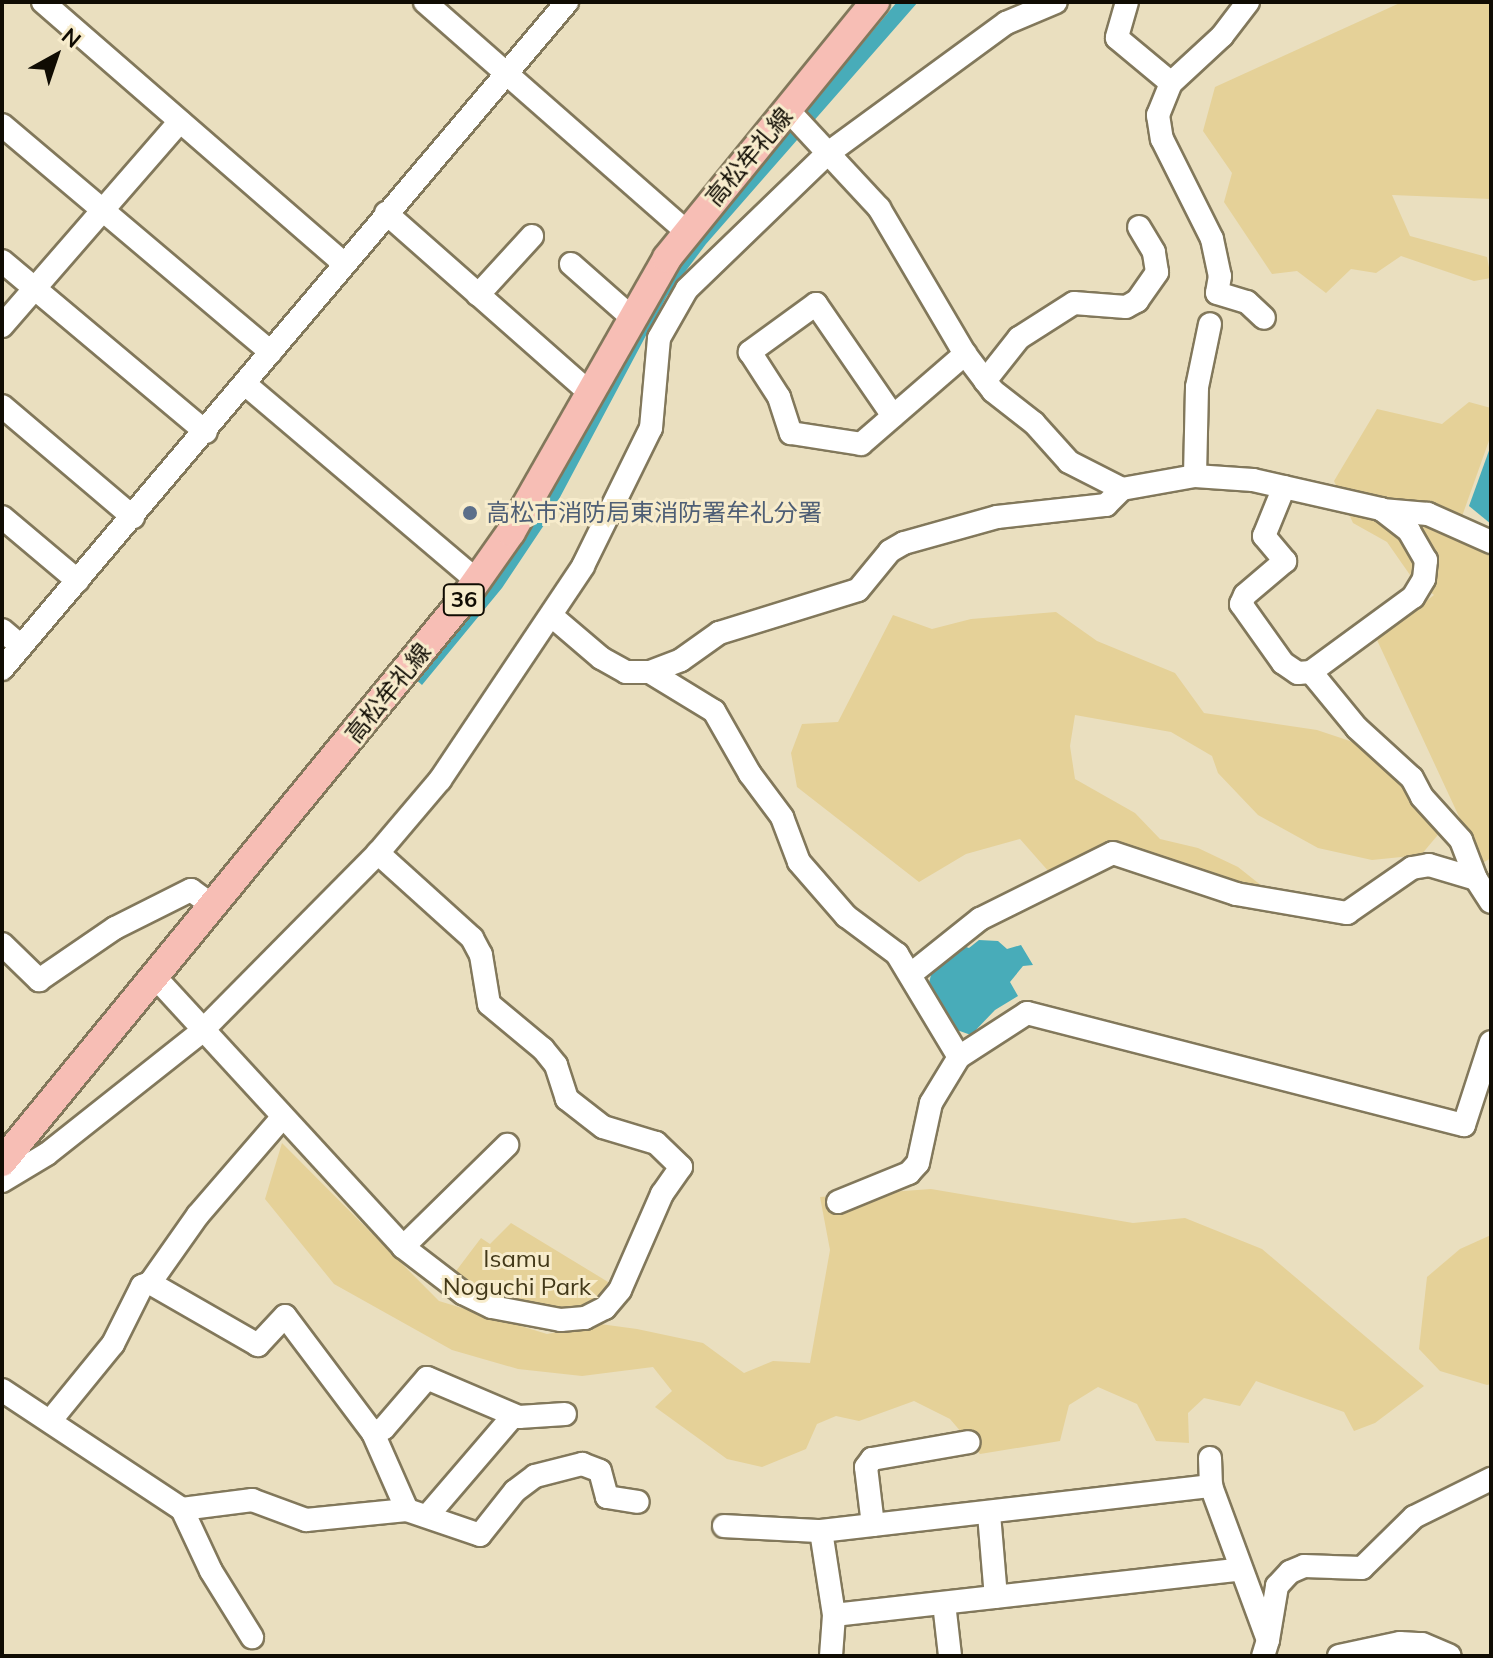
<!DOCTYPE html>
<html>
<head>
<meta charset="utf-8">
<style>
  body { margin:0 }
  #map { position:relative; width:1493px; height:1658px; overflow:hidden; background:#eadfbf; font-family:Mulish,"Noto Sans JP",sans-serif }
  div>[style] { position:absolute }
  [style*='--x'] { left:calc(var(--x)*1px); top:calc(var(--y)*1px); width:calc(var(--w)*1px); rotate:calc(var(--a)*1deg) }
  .green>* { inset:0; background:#e5d198 }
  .water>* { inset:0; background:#48acb9 }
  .roads { filter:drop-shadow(2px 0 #82785b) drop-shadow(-2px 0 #82785b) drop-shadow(0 2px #82785b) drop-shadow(0 -2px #82785b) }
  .minor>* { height:22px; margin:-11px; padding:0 11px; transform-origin:11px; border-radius:11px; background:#fff }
  .major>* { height:28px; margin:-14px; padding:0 14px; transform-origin:14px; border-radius:14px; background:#f7beb5 }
  .dots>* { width:22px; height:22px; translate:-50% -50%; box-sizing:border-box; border:4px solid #f7eccc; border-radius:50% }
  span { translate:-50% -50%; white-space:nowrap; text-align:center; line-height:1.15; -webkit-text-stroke:6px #f7eccc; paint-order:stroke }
  .shield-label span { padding:2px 6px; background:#f7eccc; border:2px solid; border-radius:6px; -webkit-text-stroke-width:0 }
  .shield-label { font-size:22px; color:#100c03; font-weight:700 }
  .street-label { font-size:24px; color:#100c03 }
  .service-label { font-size:24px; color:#4e5e75 }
  .left { translate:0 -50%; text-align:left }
  .park-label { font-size:24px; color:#433919 }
  .frame { position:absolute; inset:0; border:4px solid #100c03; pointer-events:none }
  .north { position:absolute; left:16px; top:16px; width:80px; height:80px; -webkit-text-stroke:6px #f7eccc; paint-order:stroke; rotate:40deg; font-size:22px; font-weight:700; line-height:32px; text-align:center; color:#100c03 }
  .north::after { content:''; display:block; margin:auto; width:28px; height:36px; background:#100c03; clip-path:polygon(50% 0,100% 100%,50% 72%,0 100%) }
</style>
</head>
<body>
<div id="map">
  <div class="green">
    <div style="clip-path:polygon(1402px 2px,1491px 2px,1491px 199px,1392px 195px,1410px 236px,1487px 257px,1491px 278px,1474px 281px,1401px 256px,1376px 273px,1351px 269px,1326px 293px,1297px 271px,1272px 274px,1224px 202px,1232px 173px,1203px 131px,1215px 87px)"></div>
    <div style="clip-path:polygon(1469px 402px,1491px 408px,1491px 435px,1455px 536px,1491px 551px,1491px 858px,1481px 864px,1377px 640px,1434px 595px,1410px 575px,1387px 542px,1353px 523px,1334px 481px,1377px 409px,1442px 424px)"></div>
    <div style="clip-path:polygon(1056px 612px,1097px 641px,1175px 673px,1204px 713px,1317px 730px,1359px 744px,1403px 783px,1442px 830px,1421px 855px,1372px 860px,1318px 848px,1258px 815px,1218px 773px,1212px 756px,1171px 732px,1075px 715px,1070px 746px,1075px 779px,1135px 813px,1160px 839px,1198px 848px,1238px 867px,1267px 890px,1152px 859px,1050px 873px,1020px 839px,966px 854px,919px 882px,797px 787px,791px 753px,802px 724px,838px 722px,893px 615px,932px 629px,971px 619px)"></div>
    <div style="clip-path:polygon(282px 1143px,439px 1301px,547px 1334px,600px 1324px,637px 1329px,703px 1343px,744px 1373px,773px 1361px,810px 1363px,830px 1250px,820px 1197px,931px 1189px,1133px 1223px,1185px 1218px,1262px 1249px,1424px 1386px,1375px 1423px,1354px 1431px,1344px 1412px,1256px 1381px,1240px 1406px,1204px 1398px,1188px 1413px,1189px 1443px,1156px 1441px,1137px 1404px,1098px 1387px,1069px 1405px,1060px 1441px,980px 1454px,950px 1419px,914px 1401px,859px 1421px,836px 1416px,817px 1424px,806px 1449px,762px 1467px,727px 1459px,655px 1407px,672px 1391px,653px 1367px,582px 1376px,518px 1369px,452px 1350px,334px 1284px,265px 1199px)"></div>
    <div style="clip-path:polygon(511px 1223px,618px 1288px,585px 1318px,492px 1307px,450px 1279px,481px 1238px,490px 1244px)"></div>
    <div style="clip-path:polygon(1491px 1235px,1491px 1384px,1487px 1385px,1440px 1371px,1419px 1349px,1427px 1277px,1460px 1249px)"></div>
  </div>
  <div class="water">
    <div style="clip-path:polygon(897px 2px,918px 2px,706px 244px,667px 296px,550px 516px,502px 588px,422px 685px,413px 677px,657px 288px)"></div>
    <div style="clip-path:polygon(1491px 445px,1491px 524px,1469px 506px)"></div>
    <div style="clip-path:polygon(979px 940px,998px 941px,1007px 949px,1021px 945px,1033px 965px,1023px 966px,1010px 982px,1018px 996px,995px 1010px,971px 1035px,954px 1029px,929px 983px,933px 967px,960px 945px,969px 948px)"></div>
  </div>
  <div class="roads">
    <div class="minor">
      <div style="--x:43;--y:2;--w:399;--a:41"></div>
      <div style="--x:425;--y:2;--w:349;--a:41.3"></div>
      <div style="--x:1127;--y:2;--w:37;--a:106"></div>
      <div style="--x:1117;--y:38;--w:70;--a:39.8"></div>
      <div style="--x:1248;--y:2;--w:43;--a:127.4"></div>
      <div style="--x:1222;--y:36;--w:69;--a:137.3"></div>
      <div style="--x:1171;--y:83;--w:35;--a:112"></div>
      <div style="--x:1158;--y:115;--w:24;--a:81"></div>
      <div style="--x:1162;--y:139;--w:112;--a:63.4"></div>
      <div style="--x:1212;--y:239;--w:38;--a:78"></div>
      <div style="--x:1220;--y:276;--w:17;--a:100"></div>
      <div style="--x:1217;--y:293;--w:31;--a:17"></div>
      <div style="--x:1247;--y:302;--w:23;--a:43"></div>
      <div style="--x:788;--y:110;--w:134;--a:47.1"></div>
      <div style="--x:879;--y:208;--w:169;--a:59.5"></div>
      <div style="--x:965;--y:354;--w:46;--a:52.9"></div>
      <div style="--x:993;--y:391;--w:52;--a:38"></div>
      <div style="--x:1034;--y:423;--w:52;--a:48.1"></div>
      <div style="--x:1069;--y:462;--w:59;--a:27"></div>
      <div style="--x:1122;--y:489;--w:74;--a:-10.1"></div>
      <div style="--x:1195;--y:476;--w:58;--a:3.9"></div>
      <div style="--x:1253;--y:480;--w:131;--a:12.8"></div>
      <div style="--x:1381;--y:509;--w:36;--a:38"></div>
      <div style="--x:1409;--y:531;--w:34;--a:60"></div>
      <div style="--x:1426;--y:560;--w:19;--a:96"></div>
      <div style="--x:1424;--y:579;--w:21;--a:121"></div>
      <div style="--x:1413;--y:597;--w:127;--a:143.7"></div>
      <div style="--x:1311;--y:672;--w:72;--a:50.6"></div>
      <div style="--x:1357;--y:728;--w:74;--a:42.3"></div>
      <div style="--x:1412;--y:778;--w:21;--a:62"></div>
      <div style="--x:1422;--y:797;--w:58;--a:47.8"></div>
      <div style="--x:1461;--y:840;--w:42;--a:69"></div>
      <div style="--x:1476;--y:879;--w:27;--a:57"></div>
      <div style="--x:2;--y:125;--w:352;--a:40.2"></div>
      <div style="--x:386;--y:213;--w:272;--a:41.4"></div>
      <div style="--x:2;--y:261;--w:266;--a:40"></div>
      <div style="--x:571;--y:264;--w:79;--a:41.4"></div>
      <div style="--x:478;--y:295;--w:80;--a:-47.5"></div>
      <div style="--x:2;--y:326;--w:271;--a:-49"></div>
      <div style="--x:985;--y:381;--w:55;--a:-51.7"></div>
      <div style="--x:1019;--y:338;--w:65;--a:-32.5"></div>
      <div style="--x:1074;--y:303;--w:52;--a:4.4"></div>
      <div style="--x:1126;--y:307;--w:13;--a:-29"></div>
      <div style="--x:1137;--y:301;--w:35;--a:-55"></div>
      <div style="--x:1157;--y:272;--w:20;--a:-99"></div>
      <div style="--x:1154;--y:252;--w:29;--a:-121"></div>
      <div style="--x:245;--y:384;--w:304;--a:40.3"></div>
      <div style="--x:2;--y:406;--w:172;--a:40.3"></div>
      <div style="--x:893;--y:416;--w:136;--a:-124.5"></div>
      <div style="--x:816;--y:304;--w:82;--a:144"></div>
      <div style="--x:750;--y:352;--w:54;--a:57.2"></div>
      <div style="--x:779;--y:397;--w:38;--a:72"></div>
      <div style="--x:791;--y:433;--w:71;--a:8.9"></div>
      <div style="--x:861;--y:444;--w:138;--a:-40.9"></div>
      <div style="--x:1195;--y:476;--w:89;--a:-88.7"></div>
      <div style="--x:1197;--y:387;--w:64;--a:-78.3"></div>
      <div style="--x:1284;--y:487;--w:53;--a:112.2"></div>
      <div style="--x:1264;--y:536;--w:33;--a:50"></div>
      <div style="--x:1285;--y:561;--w:52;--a:139.6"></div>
      <div style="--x:1245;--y:595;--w:10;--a:114"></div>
      <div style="--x:1241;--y:604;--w:72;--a:54.6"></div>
      <div style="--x:1283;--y:663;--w:18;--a:34"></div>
      <div style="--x:1298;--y:673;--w:13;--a:-4"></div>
      <div style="--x:1382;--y:510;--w:46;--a:5"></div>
      <div style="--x:1428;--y:514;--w:69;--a:24"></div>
      <div style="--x:2;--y:517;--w:99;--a:40.1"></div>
      <div style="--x:553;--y:617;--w:63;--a:40.5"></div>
      <div style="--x:601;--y:658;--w:29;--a:29"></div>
      <div style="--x:626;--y:672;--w:24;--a:0"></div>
      <div style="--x:650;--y:672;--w:33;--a:-21"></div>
      <div style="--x:681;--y:660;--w:47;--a:-35.4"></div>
      <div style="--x:719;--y:633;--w:145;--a:-17.2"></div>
      <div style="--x:858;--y:590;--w:50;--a:-50.6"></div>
      <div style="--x:890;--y:551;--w:16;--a:-30"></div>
      <div style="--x:904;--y:543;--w:97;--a:-15.6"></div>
      <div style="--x:997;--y:517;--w:110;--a:-6.3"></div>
      <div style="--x:1106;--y:505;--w:23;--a:-45"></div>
      <div style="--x:2;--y:630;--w:25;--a:40"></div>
      <div style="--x:2;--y:669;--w:874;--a:-49.73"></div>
      <div style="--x:650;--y:672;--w:75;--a:31.4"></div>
      <div style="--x:714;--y:711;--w:73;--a:60.3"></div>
      <div style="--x:750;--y:774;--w:54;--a:53.3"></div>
      <div style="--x:782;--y:817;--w:48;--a:69.3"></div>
      <div style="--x:799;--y:862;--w:72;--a:49"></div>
      <div style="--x:846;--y:916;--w:64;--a:36.7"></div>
      <div style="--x:897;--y:954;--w:120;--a:59"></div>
      <div style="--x:2;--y:944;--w:52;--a:44.2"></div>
      <div style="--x:39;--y:980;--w:92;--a:-34.4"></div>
      <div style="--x:115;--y:928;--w:85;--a:-26.6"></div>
      <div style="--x:191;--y:890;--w:27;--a:36"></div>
      <div style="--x:911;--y:974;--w:88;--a:-38.6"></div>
      <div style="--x:980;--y:919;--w:148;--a:-26.4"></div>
      <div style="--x:1113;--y:853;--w:130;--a:18.4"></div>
      <div style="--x:1236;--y:894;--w:113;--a:9.7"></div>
      <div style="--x:1347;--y:913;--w:79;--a:-34.7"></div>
      <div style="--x:1412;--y:868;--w:17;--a:-10"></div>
      <div style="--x:1429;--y:865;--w:49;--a:16.6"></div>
      <div style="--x:156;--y:978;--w:365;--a:47.4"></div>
      <div style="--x:403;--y:1247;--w:76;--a:37.5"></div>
      <div style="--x:463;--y:1293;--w:32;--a:26"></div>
      <div style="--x:492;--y:1307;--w:70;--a:10.7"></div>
      <div style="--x:561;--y:1320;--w:24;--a:-5"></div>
      <div style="--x:585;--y:1318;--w:22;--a:-27"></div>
      <div style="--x:605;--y:1308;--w:23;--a:-50"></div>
      <div style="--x:620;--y:1290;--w:105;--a:-66.4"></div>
      <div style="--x:662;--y:1194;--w:33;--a:-55"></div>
      <div style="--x:681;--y:1167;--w:35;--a:-136"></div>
      <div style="--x:656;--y:1143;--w:55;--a:-163.2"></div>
      <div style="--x:603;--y:1127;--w:46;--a:-142.1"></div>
      <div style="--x:567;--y:1099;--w:36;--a:-108"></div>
      <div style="--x:556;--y:1065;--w:21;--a:-129"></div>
      <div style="--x:543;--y:1049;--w:70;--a:-140.2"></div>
      <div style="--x:489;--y:1004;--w:50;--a:-99.3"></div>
      <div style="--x:481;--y:955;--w:19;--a:-118"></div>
      <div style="--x:472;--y:938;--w:127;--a:-137.9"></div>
      <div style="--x:2;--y:1181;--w:52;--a:-31"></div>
      <div style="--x:47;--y:1154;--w:196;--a:-38.4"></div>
      <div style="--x:201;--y:1032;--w:252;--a:-45.3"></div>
      <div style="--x:378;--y:853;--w:96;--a:-49.7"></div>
      <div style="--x:440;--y:780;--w:257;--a:-56.2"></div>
      <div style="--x:583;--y:566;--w:154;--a:-63.8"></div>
      <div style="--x:651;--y:428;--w:90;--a:-84.9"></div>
      <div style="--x:659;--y:338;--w:56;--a:-60.3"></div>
      <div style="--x:687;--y:289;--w:194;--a:-44"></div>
      <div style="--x:827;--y:154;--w:222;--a:-36.2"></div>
      <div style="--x:1006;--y:23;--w:54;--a:-22.8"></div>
      <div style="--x:838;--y:1202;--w:77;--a:-22.2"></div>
      <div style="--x:909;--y:1173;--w:13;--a:-48"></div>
      <div style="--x:918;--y:1163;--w:61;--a:-77.8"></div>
      <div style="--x:931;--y:1103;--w:54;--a:-58.7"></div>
      <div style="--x:959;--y:1057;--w:81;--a:-32.9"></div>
      <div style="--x:1027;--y:1013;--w:451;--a:14.4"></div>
      <div style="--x:1464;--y:1125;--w:87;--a:-72"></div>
      <div style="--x:403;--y:1247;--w:146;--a:-44.4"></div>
      <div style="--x:2;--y:1390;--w:216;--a:33.5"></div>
      <div style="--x:182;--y:1509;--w:71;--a:-7.3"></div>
      <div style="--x:252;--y:1500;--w:58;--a:20.3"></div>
      <div style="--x:306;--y:1520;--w:101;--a:-5.7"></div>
      <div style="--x:407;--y:1510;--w:84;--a:-113.8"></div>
      <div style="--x:373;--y:1433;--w:146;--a:-126.9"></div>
      <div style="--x:285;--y:1316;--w:40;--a:133"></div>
      <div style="--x:258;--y:1345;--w:125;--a:-150.1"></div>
      <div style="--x:150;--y:1283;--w:83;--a:-54.8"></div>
      <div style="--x:198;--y:1215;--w:127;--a:-49.2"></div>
      <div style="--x:51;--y:1420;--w:98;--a:-50.8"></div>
      <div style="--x:113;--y:1344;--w:65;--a:-63.4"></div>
      <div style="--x:142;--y:1286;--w:9;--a:-21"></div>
      <div style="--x:373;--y:1433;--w:12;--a:-24"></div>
      <div style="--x:384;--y:1428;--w:66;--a:-49.3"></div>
      <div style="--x:427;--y:1378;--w:100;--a:23"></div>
      <div style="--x:519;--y:1417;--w:46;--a:-3.7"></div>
      <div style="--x:1210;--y:1458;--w:28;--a:88"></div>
      <div style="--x:1211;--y:1486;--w:164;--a:69.7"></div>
      <div style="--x:1268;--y:1640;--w:17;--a:107"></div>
      <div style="--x:182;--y:1509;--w:68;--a:64.9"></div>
      <div style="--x:211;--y:1571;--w:78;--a:58.2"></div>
      <div style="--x:407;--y:1510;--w:77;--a:18.9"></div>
      <div style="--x:480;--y:1535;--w:56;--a:-51.5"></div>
      <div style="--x:515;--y:1491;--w:25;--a:-37"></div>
      <div style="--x:535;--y:1476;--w:49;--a:-14.3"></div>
      <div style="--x:582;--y:1464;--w:19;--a:21"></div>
      <div style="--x:600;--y:1471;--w:27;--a:75"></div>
      <div style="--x:607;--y:1497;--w:31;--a:9"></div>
      <div style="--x:429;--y:1514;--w:130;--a:-49.4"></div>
      <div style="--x:989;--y:1514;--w:83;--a:85.2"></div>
      <div style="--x:873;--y:1525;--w:58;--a:-96.9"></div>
      <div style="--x:866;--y:1467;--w:10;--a:-53"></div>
      <div style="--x:872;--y:1459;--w:98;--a:-9.9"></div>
      <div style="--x:724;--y:1526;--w:97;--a:3"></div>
      <div style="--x:944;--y:1603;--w:53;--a:83.5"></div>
      <div style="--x:834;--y:1615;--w:406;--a:-6.4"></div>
      <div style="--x:1268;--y:1640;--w:55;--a:-80.5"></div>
      <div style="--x:1277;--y:1586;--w:19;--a:-47"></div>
      <div style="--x:1290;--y:1572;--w:15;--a:-23"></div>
      <div style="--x:1304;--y:1566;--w:58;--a:2"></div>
      <div style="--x:1362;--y:1568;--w:73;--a:-44.4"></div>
      <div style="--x:1414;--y:1517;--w:86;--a:-26.3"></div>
      <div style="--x:831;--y:1656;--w:41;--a:-85.8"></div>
      <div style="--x:834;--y:1615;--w:85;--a:-98.8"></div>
      <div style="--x:821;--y:1531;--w:393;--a:-6.6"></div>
      <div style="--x:1339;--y:1656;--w:62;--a:-12"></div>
      <div style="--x:1400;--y:1643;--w:22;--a:3"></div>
      <div style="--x:1422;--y:1644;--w:30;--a:23"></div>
    </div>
    <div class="major">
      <div style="--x:2;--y:1162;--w:727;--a:-50.64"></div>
      <div style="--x:463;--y:600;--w:83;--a:-54.8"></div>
      <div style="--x:511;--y:532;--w:315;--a:-60.3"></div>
      <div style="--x:667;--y:258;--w:330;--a:-50.9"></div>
    </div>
  </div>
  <div class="dots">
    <div style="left:470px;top:513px;background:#5c6f8a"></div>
  </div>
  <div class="shield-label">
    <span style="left:464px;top:600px">36</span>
  </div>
  <div class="street-label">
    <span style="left:749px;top:157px;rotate:-50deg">高松牟礼線</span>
    <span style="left:388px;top:693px;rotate:-51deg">高松牟礼線</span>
  </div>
  <div class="service-label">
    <span class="left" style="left:486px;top:513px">高松市消防局東消防署牟礼分署</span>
  </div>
  <div class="park-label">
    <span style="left:517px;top:1273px">Isamu<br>Noguchi Park</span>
  </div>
  <div class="frame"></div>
  <div class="north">N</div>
</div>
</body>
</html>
